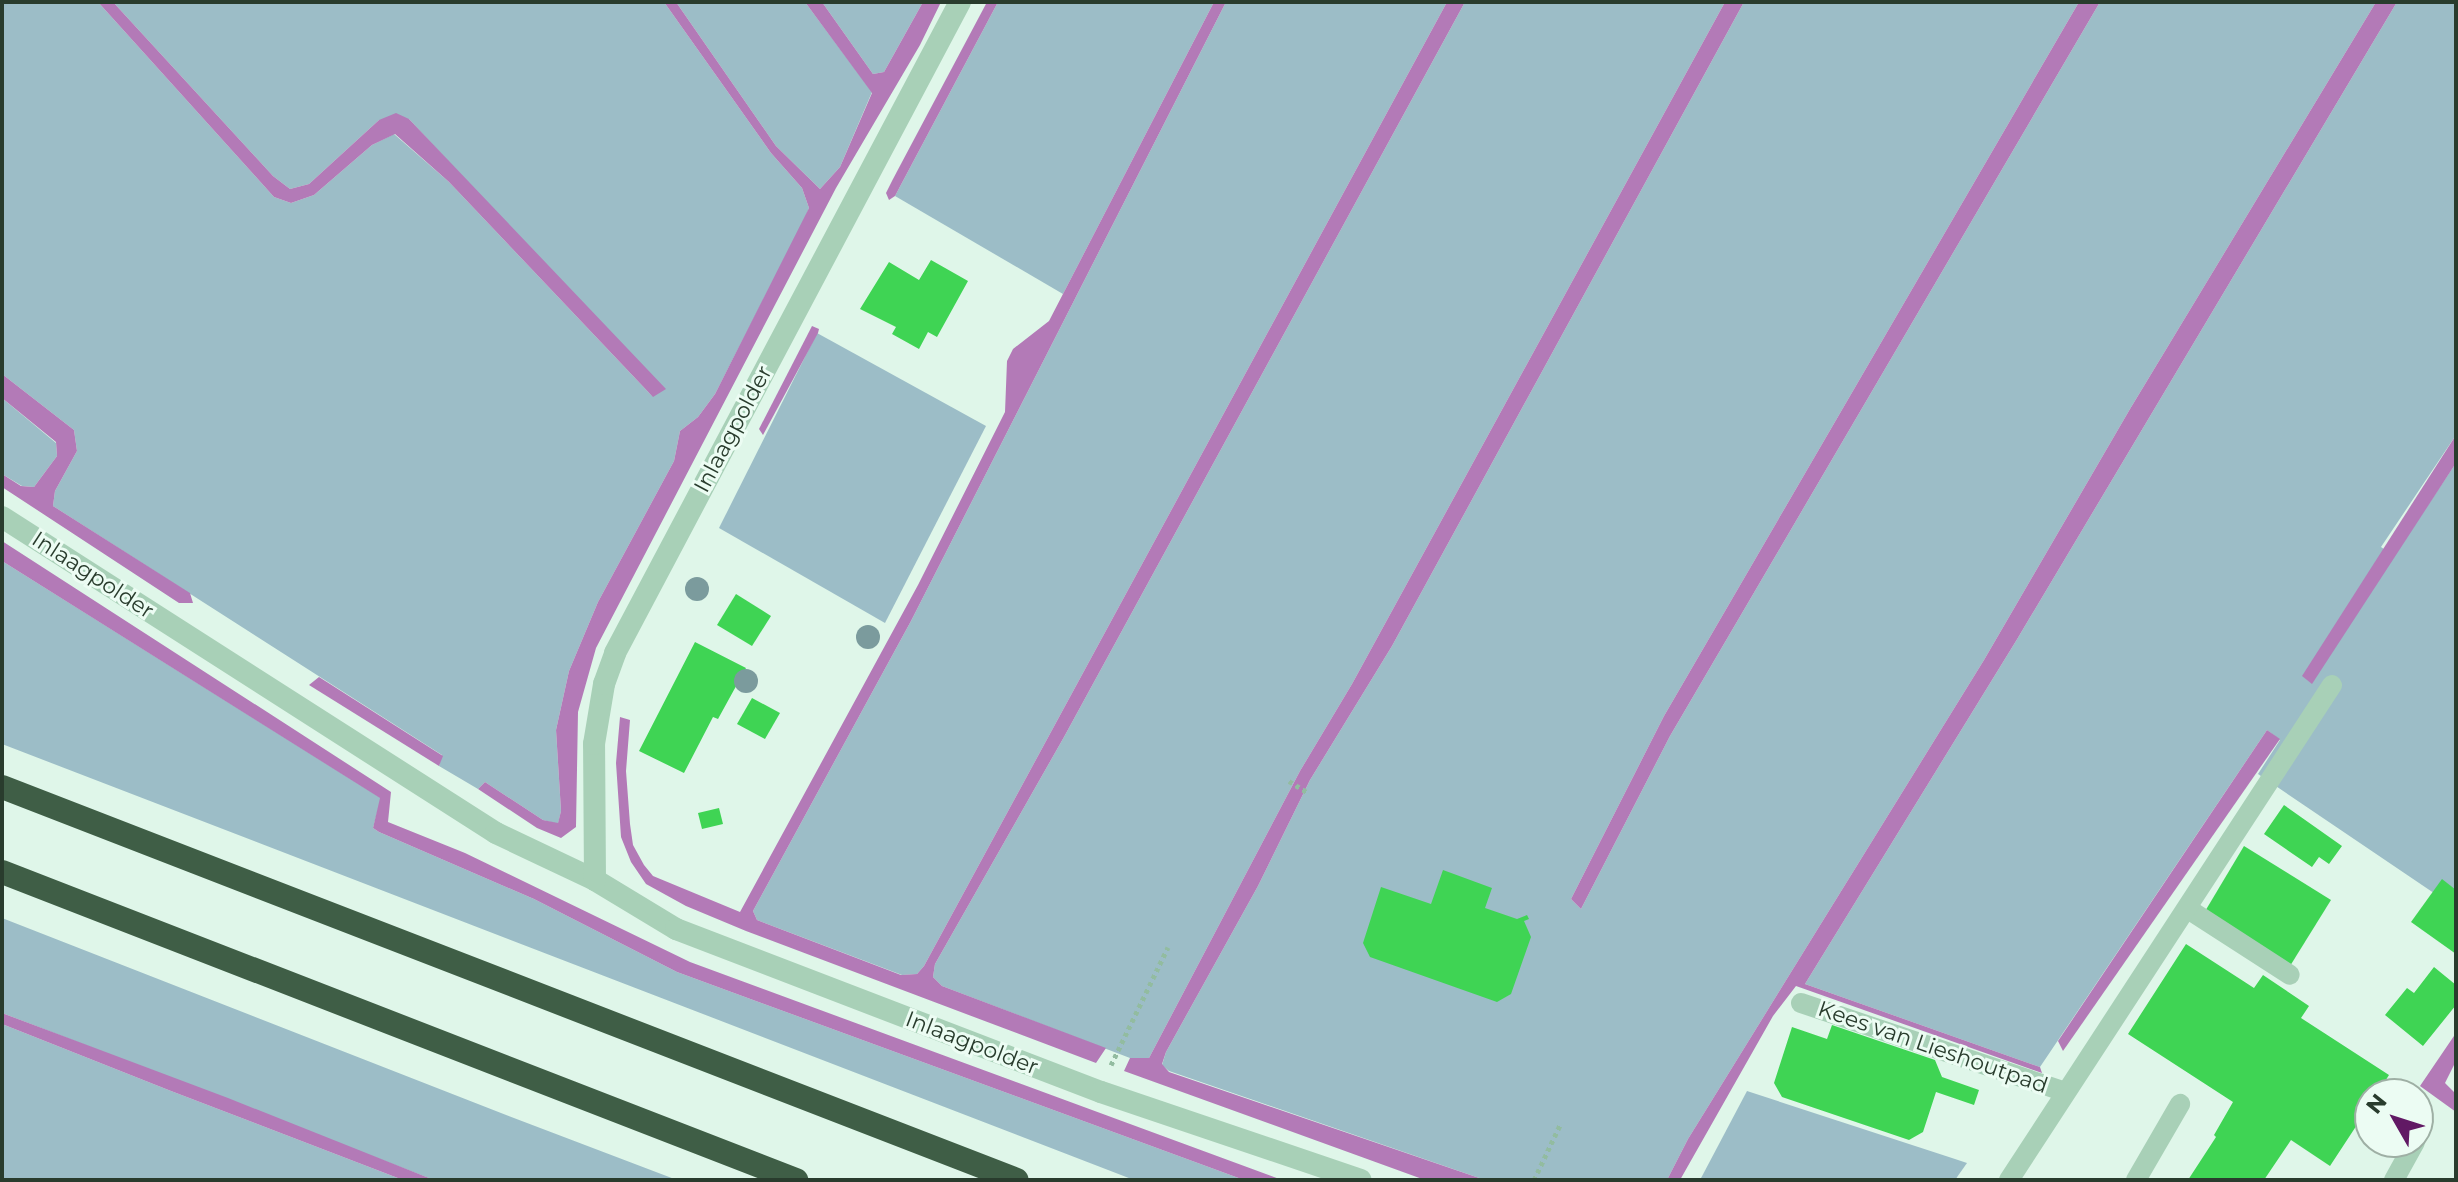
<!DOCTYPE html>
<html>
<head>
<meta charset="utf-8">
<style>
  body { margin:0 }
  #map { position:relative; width:2458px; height:1182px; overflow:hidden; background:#dff6e9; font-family:Montserrat,sans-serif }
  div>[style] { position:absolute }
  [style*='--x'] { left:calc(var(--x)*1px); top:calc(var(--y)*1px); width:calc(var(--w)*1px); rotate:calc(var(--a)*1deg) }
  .green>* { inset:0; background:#9cbdc7 }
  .water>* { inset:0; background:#b37ab7 }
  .building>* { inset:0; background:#3fd454 }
  .path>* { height:5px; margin-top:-2.5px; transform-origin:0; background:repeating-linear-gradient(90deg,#92bca0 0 4px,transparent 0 8px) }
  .service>* { height:20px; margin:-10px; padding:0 10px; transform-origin:10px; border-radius:10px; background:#a8d0b7 }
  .minor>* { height:22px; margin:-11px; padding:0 11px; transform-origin:11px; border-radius:11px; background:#a8d0b7 }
  .motorway>* { height:24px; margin:-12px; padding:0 12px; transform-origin:12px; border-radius:12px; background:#3f5e46 }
  .trees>* { width:24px; height:24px; margin:-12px; border-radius:50%; background:#7b9b9d }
  span { translate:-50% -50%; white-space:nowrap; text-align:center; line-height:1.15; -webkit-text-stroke:6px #ecfcf3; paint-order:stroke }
  .street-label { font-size:22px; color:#293c2d }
  .frame { position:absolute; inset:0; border:4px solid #293c2d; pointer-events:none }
  .north { position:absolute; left:2354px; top:1078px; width:80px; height:80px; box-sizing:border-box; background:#ecfcf3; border:2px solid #9eafa4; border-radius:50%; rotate:309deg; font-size:22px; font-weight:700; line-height:32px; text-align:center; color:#293c2d }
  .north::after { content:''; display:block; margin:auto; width:28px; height:36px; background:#611964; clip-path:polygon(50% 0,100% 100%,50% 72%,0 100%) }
</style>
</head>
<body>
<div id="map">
  <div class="green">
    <div style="clip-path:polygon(2px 2px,98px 2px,274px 197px,291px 203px,314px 195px,372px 145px,394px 134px,449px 182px,653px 397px,507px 224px,409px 119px,379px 120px,309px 184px,290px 189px,273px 176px,113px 2px,664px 2px,771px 153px,802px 188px,809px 208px,805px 218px,715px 394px,698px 417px,680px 431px,674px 461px,598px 602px,569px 671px,556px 730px,561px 811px,558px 824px,543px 820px,485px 782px,478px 789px,439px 766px,442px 755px,53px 506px,55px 491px,77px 451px,74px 430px,2px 374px)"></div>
    <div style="clip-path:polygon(676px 2px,805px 2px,872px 92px,840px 167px,820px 189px,776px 146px)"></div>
    <div style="clip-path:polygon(822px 2px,923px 2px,884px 72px,873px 74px)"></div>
    <div style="clip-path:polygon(998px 2px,1214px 2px,1063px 294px,895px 196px)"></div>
    <div style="clip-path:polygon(1226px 2px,1447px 2px,924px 966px,917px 974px,902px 975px,757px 920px,753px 911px,911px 621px)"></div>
    <div style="clip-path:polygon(1465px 2px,1725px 2px,1352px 684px,1300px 771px,1149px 1058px,1130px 1058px,942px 986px,933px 977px,935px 964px,1064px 737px)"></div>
    <div style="clip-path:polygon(1744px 2px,2079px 2px,1664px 716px,1571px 899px,1581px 909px,1670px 736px,2100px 2px,2376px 2px,2130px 409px,1984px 660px,1688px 1139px,1667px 1180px,1485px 1180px,1169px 1071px,1162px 1065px,1166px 1052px,1258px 886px,1310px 780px,1392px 646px)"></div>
    <div style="clip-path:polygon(2397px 2px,2456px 2px,2456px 435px,2381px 547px,2394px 556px,2456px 463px,2456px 908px,2258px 774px,2280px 740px,2267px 730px,2040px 1067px,1805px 984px,2016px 641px)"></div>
    <div style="clip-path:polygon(817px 333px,986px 426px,885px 623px,719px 528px)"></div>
    <div style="clip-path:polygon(2px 398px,56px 443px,57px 456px,34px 487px,22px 486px,2px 474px)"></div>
    <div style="clip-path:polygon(2px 561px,381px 798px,373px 828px,379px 832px,534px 899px,677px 972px,1244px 1180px,1134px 1180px,2px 744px)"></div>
    <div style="clip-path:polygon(2px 918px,501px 1113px,677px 1180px,434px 1180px,31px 1024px,2px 1013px)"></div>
    <div style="clip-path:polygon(2px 1024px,171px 1091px,403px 1180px,2px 1180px)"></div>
    <div style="clip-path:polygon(1747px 1091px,1955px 1159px,1967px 1163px,1955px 1180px,1700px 1180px)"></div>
  </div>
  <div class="water">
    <div style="clip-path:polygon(98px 2px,113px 2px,273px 176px,290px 189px,309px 184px,379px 120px,396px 113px,409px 119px,666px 389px,653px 397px,449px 182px,395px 134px,372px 145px,314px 195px,291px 203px,274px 197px)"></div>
    <div style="clip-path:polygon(664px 2px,676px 2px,776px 146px,820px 189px,840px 167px,872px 93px,805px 2px,822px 2px,873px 74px,884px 72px,923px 2px,941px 2px,920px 45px,836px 188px,596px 648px,578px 712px,576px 827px,561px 838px,537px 828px,478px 789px,485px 782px,543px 820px,558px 823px,561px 811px,556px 730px,569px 671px,598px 602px,674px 461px,680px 431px,698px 417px,715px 394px,809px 208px,802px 188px,771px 153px)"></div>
    <div style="clip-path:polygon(987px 2px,998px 2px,895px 196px,889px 200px,886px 193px,893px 179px)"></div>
    <div style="clip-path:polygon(1214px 2px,1226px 2px,911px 621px,753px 911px,757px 920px,901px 975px,917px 974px,924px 966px,1447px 2px,1465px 2px,1064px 737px,935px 964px,933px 977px,942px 986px,1106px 1048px,1096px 1063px,746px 931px,686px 906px,646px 884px,631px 862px,621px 837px,616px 763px,620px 717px,630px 720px,626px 771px,630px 824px,633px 845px,644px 865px,653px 876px,740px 912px,918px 585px,1005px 412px,1007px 361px,1013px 349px,1049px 321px)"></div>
    <div style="clip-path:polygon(1725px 2px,1744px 2px,1392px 646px,1310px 780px,1258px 886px,1166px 1052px,1162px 1064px,1169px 1072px,1485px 1180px,1425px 1180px,1124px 1071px,1130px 1058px,1149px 1058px,1300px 771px,1352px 684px)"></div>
    <div style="clip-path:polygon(2079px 2px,2100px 2px,1670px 736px,1581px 909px,1571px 899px,1664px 716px)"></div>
    <div style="clip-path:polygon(2376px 2px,2397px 2px,2016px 641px,1805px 984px,2040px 1067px,2042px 1073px,1796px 986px,1773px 1016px,1680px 1180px,1667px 1180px,1688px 1139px,1984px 660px,2130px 409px)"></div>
    <div style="clip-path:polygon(812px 326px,819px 329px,818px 333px,763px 435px,759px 429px)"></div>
    <div style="clip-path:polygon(2px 374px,74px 430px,77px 451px,55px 491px,53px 506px,190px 593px,193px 603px,179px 603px,2px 487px,2px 474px,21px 486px,34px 487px,57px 456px,56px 442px,2px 398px)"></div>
    <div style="clip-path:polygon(2456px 435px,2456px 463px,2312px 684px,2302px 676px)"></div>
    <div style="clip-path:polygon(2px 541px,391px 792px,388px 822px,465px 853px,690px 962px,1282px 1180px,1244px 1180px,677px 972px,534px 899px,379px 832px,373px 828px,380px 798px,2px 561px)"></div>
    <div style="clip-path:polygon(319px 677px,443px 756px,439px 766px,309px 685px)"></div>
    <div style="clip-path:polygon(2267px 730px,2280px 739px,2063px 1051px,2058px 1041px)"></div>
    <div style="clip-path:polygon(2px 1013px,228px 1098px,434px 1180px,403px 1180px,171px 1091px,2px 1024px)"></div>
    <div style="clip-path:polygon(2456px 1033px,2456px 1061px,2445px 1083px,2456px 1094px,2456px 1112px,2420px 1086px)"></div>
  </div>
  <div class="building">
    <div style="clip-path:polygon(931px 260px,968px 281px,937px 337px,928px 332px,919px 349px,892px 334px,896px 327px,860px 309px,889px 262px,919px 280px)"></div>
    <div style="clip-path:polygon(736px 594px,771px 616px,752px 646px,717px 625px)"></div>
    <div style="clip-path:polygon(695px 642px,746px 668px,718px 719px,713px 717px,684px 773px,639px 751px)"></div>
    <div style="clip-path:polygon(752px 698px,780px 713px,765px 739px,737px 724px)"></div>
    <div style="clip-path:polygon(2284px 805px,2342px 846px,2329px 864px,2319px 857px,2312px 867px,2264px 834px)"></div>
    <div style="clip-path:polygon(719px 808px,723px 824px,702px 829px,698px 813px)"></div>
    <div style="clip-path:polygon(2244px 846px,2331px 900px,2290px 966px,2204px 913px)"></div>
    <div style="clip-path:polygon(1443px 870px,1492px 888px,1485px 908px,1517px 919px,1527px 915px,1529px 919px,1524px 921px,1531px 937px,1511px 994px,1497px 1002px,1370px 957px,1363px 943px,1381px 887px,1431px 904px)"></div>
    <div style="clip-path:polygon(2442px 879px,2456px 890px,2456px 954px,2411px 922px)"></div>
    <div style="clip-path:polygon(2186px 944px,2254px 988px,2263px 975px,2309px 1006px,2301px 1018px,2389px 1075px,2377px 1094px,2370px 1094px,2370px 1105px,2330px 1166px,2291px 1140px,2264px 1180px,2188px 1180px,2216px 1137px,2214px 1135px,2233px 1102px,2128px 1034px)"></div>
    <div style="clip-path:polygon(2434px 967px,2456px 985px,2456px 1005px,2423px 1046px,2385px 1015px,2407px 988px,2414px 993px)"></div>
    <div style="clip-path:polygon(1832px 1025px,1935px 1060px,1942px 1077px,1979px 1090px,1974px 1105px,1936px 1092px,1923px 1132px,1909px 1140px,1782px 1097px,1774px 1083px,1792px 1027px,1827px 1039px)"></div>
  </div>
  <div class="path">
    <div style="--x:1289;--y:781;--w:22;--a:32"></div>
    <div style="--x:1111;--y:1065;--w:131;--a:-64.2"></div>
    <div style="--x:1534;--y:1180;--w:61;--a:-64.7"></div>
  </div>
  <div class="service">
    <div style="--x:2188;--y:909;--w:121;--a:32.9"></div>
    <div style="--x:1801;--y:1003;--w:279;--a:18.6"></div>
    <div style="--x:2009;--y:1180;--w:591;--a:-56.87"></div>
    <div style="--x:2136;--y:1180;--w:88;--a:-59.9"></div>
    <div style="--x:2394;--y:1180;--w:43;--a:-61.1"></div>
  </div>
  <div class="minor">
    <div style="--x:2;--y:517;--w:586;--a:32.61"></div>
    <div style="--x:496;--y:833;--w:110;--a:25.4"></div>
    <div style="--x:595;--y:880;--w:95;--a:31.2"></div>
    <div style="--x:676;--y:929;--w:455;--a:21"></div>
    <div style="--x:1101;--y:1092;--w:274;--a:18.7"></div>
    <div style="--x:595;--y:880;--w:136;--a:-90.4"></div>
    <div style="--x:594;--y:744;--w:61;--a:-80.5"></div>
    <div style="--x:604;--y:684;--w:33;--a:-70"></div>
    <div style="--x:615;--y:653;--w:737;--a:-62.08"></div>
  </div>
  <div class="motorway">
    <div style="--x:2;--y:787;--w:1088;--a:21.17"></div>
    <div style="--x:2;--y:872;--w:852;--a:21.2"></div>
  </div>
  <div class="trees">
    <div style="left:697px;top:589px"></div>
    <div style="left:868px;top:637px"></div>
    <div style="left:746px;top:681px"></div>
  </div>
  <div class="street-label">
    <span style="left:733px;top:429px;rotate:-62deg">Inlaagpolder</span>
    <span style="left:93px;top:575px;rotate:33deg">Inlaagpolder</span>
    <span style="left:972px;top:1043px;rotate:21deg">Inlaagpolder</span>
    <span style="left:1933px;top:1047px;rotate:19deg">Kees van Lieshoutpad</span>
  </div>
  <div class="frame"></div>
  <div class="north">N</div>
</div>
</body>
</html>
